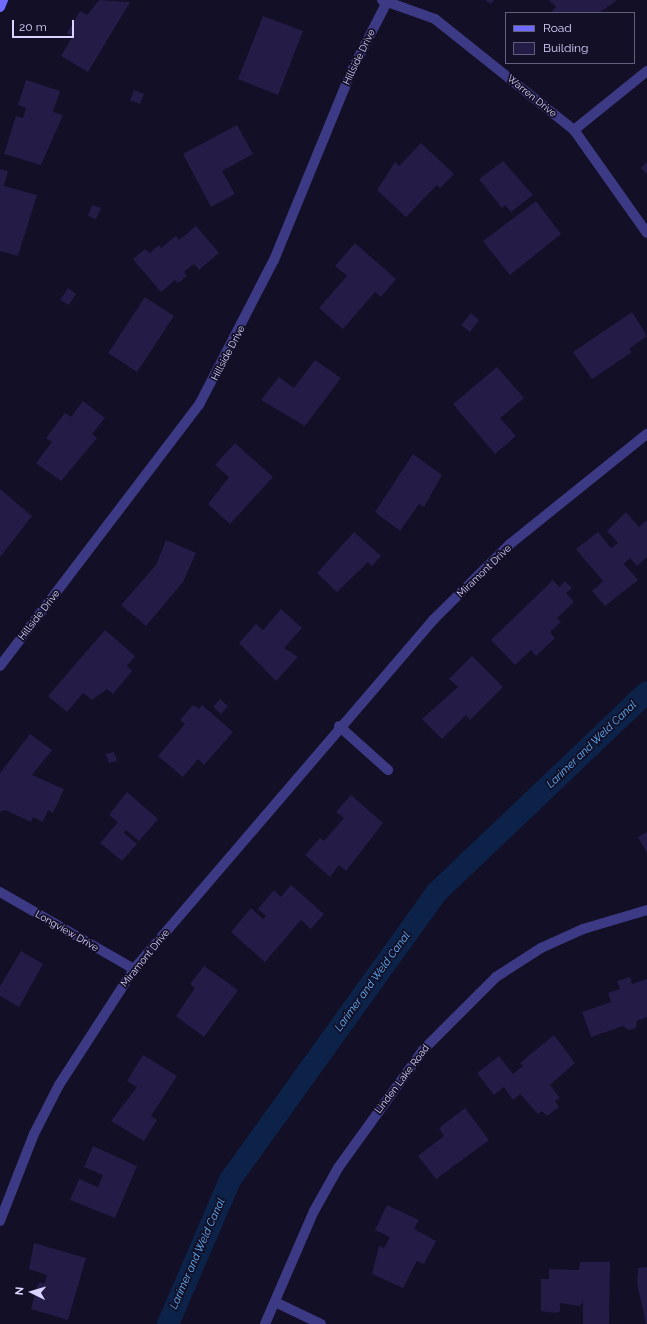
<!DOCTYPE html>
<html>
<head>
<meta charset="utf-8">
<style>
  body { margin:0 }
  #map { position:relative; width:647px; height:1324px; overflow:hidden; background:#130f26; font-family:Raleway,sans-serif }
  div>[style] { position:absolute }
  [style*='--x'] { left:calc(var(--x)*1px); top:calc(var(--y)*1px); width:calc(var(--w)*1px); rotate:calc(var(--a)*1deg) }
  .canal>* { height:22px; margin:-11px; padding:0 11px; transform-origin:11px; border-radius:11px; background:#0c2248 }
  .building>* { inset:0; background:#241b47 }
  .street>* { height:10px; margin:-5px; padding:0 5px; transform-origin:5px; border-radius:5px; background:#3d3a85 }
  .secondary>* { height:10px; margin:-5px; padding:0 5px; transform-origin:5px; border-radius:5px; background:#6f6bff }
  span { translate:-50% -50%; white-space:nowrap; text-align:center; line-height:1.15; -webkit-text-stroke:3.5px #130f26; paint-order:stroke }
  .street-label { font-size:10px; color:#d9d4ff }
  .water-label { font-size:11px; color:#62b6ff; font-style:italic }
  .legend { position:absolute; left:505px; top:12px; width:130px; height:52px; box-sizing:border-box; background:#130f26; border:1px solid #625e7d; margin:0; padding:5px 7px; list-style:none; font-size:12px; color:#d9d4ff }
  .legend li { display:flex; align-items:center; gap:8px; height:20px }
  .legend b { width:20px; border:1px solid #625e7d }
  .north { position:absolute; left:12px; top:1272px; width:40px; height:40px; -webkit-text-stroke:3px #130f26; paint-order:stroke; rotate:275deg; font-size:11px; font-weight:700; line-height:16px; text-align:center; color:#d9d4ff }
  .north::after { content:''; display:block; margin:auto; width:14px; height:18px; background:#d9d4ff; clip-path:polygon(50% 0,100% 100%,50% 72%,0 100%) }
  .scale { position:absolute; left:12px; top:20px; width:62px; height:18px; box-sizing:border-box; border:2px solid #d9d4ff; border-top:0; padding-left:5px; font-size:12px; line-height:14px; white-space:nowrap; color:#d9d4ff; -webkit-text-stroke:3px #130f26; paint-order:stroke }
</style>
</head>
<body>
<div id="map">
  <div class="canal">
    <div style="--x:168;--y:1324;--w:157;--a:-66.7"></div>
    <div style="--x:230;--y:1180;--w:353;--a:-54.3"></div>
    <div style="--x:436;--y:893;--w:291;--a:-43.6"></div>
  </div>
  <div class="building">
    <div style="clip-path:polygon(99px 0,130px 2px,88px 72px,61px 56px,73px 36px,67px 33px,80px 11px,87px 15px)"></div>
    <div style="clip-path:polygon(485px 0,494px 0,491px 4px)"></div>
    <div style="clip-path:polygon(549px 0,617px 0,599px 13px,550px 13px,556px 7px)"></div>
    <div style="clip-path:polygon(263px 16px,303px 31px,278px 95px,238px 79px)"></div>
    <div style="clip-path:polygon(26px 80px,60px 91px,53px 112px,63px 115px,41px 165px,4px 154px,16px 116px,23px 118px,26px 108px,18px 105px)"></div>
    <div style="clip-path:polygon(134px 90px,144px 94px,140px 104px,130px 100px)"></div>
    <div style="clip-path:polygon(237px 125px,253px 154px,222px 171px,235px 194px,211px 207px,183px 154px)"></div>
    <div style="clip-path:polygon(421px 143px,454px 174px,440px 188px,437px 185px,406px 217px,377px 190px,395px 162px,399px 166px)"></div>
    <div style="clip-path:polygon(503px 161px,533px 195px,511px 212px,505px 205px,502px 208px,479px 179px)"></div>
    <div style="clip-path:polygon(647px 162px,647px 174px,641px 168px)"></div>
    <div style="clip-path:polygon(0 169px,8px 171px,4px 186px,37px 195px,18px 256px,0 251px)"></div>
    <div style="clip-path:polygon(536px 201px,561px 234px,510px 275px,483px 241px)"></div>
    <div style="clip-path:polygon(92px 205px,101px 208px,96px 219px,88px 216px)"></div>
    <div style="clip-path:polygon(196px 226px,219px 253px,199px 270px,194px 264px,184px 272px,187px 276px,178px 283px,175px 280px,161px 292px,133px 259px,145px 249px,150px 253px,159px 245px,161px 248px,176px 236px,179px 240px)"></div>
    <div style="clip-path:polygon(355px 243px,396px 279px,381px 297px,375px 292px,343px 329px,319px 308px,347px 276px,335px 266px)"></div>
    <div style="clip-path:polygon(68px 288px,76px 294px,69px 305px,60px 300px)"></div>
    <div style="clip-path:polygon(145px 297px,174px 316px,137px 372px,108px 353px)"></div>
    <div style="clip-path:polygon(632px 312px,647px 336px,629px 349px,632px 352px,592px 379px,573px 352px)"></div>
    <div style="clip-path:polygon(471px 313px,479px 320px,470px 332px,461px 325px)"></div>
    <div style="clip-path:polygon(315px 360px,341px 378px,305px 426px,261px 400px,279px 377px,294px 388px)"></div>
    <div style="clip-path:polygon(497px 367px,524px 398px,500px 418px,516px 436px,495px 454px,453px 404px)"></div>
    <div style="clip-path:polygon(83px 401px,105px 418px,92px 434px,97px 438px,61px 481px,36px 463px,52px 442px,46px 438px,65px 413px,71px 417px)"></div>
    <div style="clip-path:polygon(235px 443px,273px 477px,230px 524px,208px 504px,229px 477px,215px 465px)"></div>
    <div style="clip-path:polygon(413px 454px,442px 475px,424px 507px,419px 504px,400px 531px,375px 512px)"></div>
    <div style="clip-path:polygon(0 489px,32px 516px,1px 556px,0 555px)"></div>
    <div style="clip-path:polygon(626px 512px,639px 527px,647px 520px,647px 557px,637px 566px,630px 558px,624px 564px,638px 580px,605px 606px,592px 591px,603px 581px,576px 549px,598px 532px,611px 548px,618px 543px,607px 531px)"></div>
    <div style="clip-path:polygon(354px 532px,381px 556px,372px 566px,368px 562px,337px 592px,317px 573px)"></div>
    <div style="clip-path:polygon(166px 540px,196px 553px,183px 582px,146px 626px,121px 605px,156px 565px)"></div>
    <div style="clip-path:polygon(553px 580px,559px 587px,565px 581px,572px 588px,566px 593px,574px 602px,557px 618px,561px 622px,550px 632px,555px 638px,536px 656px,531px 650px,515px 665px,491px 640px)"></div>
    <div style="clip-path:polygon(281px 609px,302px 628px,284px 648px,298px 657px,276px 681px,239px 643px,256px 624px,263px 630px)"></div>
    <div style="clip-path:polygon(105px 630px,135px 656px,127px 666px,132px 671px,113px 694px,107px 689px,92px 700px,83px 693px,67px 712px,48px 696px)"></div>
    <div style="clip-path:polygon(472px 656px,503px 687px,470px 720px,466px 715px,442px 739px,422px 719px,458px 687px,449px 679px)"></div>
    <div style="clip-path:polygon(220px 699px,228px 706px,221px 714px,213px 707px)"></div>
    <div style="clip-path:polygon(193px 705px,199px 709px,202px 705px,233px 732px,204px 765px,198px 759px,183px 777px,158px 756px,185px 724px,180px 720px)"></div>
    <div style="clip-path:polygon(30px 734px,52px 750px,32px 775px,64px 789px,53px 813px,48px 810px,43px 822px,33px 817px,31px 822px,5px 810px,0 812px,0 773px)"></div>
    <div style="clip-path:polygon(114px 752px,117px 761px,109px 763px,106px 754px)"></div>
    <div style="clip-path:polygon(127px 792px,158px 819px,139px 841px,126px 830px,124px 833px,137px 844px,122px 861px,100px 843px,118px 822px,109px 815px)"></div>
    <div style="clip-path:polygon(351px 795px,383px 823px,346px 871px,339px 865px,330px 877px,305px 855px,320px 838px,324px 841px,344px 818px,336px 812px)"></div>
    <div style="clip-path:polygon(647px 832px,647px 853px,638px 837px)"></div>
    <div style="clip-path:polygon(291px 885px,324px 914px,311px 929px,301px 920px,265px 962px,231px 932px,251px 908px,263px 919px,266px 916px,258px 909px,274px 890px,281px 897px)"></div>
    <div style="clip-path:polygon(21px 951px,43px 964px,19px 1007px,0 996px,0 986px)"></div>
    <div style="clip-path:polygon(204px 966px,238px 990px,204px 1037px,176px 1016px,195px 988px,190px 984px)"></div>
    <div style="clip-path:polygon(630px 977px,632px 984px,647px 979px,647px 1017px,637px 1021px,636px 1028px,629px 1030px,623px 1026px,591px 1037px,582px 1012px,611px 1002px,608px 993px,620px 989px,617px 981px)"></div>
    <div style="clip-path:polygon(554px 1035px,575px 1063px,550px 1085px,560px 1098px,555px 1101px,559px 1107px,547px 1116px,542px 1111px,538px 1114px,520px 1094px,513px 1100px,504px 1087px,494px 1095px,477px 1073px,499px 1056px,513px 1074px,523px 1066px,520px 1063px)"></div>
    <div style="clip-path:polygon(143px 1055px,177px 1076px,151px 1116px,157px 1120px,144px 1141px,111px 1121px,137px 1087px,127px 1081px)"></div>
    <div style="clip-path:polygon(465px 1108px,489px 1140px,436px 1179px,418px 1156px,444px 1136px,439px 1128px)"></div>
    <div style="clip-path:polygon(93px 1146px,137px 1166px,115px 1218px,70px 1200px,79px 1179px,98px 1187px,103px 1175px,84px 1167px)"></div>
    <div style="clip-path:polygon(387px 1205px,419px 1220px,414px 1229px,436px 1241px,424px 1264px,417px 1261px,403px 1288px,372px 1274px,379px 1246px,384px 1248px,390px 1237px,375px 1230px)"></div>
    <div style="clip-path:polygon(34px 1243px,86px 1258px,68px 1320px,31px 1309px,37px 1286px,40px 1282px,44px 1284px,47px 1275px,29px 1269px)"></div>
    <div style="clip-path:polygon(580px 1262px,610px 1262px,609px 1324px,583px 1324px,583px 1302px,580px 1306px,560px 1303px,560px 1311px,556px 1313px,541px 1311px,541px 1279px,549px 1279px,549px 1269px,579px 1270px)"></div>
    <div style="clip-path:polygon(647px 1267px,647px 1324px,646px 1324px,637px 1283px,638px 1268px)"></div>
  </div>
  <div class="street">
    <div style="--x:382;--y:0;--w:56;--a:19.7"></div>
    <div style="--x:435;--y:19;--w:178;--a:38.6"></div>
    <div style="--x:574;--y:130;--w:126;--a:54.7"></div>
    <div style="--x:574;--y:130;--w:94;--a:-38.9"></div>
    <div style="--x:0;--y:666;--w:328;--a:-52.7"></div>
    <div style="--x:199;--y:405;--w:163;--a:-62.7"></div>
    <div style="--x:274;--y:260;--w:203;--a:-67.7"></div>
    <div style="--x:351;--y:72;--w:81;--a:-62.8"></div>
    <div style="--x:339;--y:726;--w:66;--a:41.9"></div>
    <div style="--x:0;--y:892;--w:155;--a:29.9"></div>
    <div style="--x:0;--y:1221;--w:93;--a:-68.7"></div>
    <div style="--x:34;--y:1134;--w:55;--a:-63"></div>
    <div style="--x:59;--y:1085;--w:138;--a:-57.1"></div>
    <div style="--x:134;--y:969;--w:460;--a:-49.4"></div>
    <div style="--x:433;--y:620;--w:108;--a:-44.6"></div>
    <div style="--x:510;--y:544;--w:176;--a:-38.8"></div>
    <div style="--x:275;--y:1302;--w:51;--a:25.6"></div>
    <div style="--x:265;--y:1324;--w:123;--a:-66.6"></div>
    <div style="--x:314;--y:1211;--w:49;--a:-60.8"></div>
    <div style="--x:338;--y:1168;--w:145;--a:-54.2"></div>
    <div style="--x:423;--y:1050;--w:103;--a:-45"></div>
    <div style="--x:496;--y:977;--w:54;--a:-32.8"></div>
    <div style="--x:541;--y:948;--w:46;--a:-24.3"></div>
    <div style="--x:583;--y:929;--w:67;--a:-16.5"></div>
  </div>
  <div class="secondary">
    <div style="--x:0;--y:7;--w:8;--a:-67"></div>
  </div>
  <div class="street-label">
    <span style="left:359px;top:57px;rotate:-64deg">Hillside Drive</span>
    <span style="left:532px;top:96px;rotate:39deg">Warren Drive</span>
    <span style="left:228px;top:353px;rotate:-62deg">Hillside Drive</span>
    <span style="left:484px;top:571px;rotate:-44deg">Miramont Drive</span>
    <span style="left:39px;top:615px;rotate:-52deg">Hillside Drive</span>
    <span style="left:67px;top:931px;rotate:30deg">Longview Drive</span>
    <span style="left:145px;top:958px;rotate:-51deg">Miramont Drive</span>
    <span style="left:402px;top:1079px;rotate:-53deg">Linden Lake Road</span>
  </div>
  <div class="water-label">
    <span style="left:592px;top:745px;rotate:-44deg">Larimer and Weld Canal</span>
    <span style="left:373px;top:982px;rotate:-54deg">Larimer and Weld Canal</span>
    <span style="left:198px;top:1254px;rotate:-66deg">Larimer and Weld Canal</span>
  </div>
  <ul class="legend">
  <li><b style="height:5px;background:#6f6bff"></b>Road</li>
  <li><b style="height:11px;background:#241b47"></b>Building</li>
  </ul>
  <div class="north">N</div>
  <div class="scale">20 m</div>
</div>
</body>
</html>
